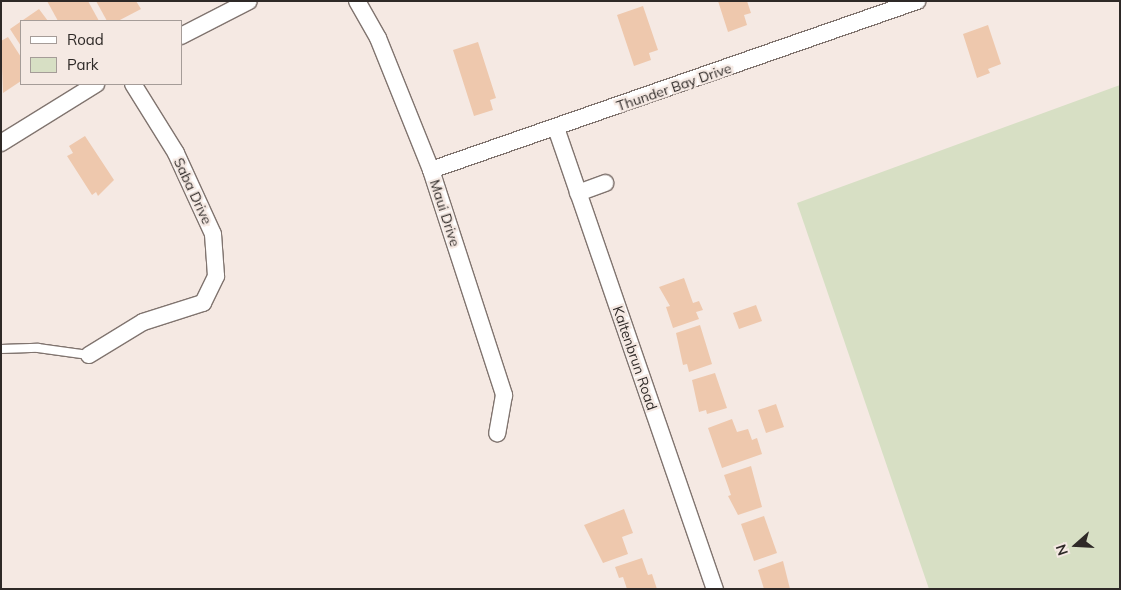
<!DOCTYPE html>
<html>
<head>
<meta charset="utf-8">
<style>
  body { margin:0 }
  #map { position:relative; width:1121px; height:590px; overflow:hidden; background:#f5e9e3; font-family:Mulish,sans-serif }
  div>[style] { position:absolute }
  [style*='--x'] { left:calc(var(--x)*1px); top:calc(var(--y)*1px); width:calc(var(--w)*1px); rotate:calc(var(--a)*1deg) }
  .green>* { inset:0; background:#d7dfc4 }
  .building>* { inset:0; background:#eec8ad }
  .roads { filter:drop-shadow(1px 0 #80746f) drop-shadow(-1px 0 #80746f) drop-shadow(0 1px #80746f) drop-shadow(0 -1px #80746f) }
  .lane>* { height:8px; margin:-4px; padding:0 4px; transform-origin:4px; border-radius:4px; background:#fff }
  .street>* { height:16px; margin:-8px; padding:0 8px; transform-origin:8px; border-radius:8px; background:#fff }
  span { translate:-50% -50%; white-space:nowrap; text-align:center; line-height:1.15; -webkit-text-stroke:4.5px #f5e9e3; paint-order:stroke }
  .street-label { font-size:14px; color:#2e2927 }
  .frame { position:absolute; inset:0; border:2px solid #2e2927; pointer-events:none }
  .legend { position:absolute; left:20px; top:20px; width:162px; height:65px; box-sizing:border-box; background:#f5e9e3; border:1px solid #a59c98; margin:0; padding:6px 9px; list-style:none; font-size:15px; color:#2e2927 }
  .legend li { display:flex; align-items:center; gap:10px; height:25px }
  .legend b { width:25px; border:1px solid #a59c98 }
  .north { position:absolute; left:1051px; top:520px; width:50px; height:50px; -webkit-text-stroke:4px #f5e9e3; paint-order:stroke; rotate:251deg; font-size:14px; font-weight:700; line-height:20px; text-align:center; color:#2e2927 }
  .north::after { content:''; display:block; margin:auto; width:18px; height:22px; background:#2e2927; clip-path:polygon(50% 0,100% 100%,50% 72%,0 100%) }
</style>
</head>
<body>
<div id="map">
  <div class="green">
    <div style="clip-path:polygon(1120px 85px,1120px 589px,929px 589px,797px 203px)"></div>
  </div>
  <div class="building">
    <div style="clip-path:polygon(47px 1px,88px 1px,99px 21px,58px 21px)"></div>
    <div style="clip-path:polygon(96px 1px,136px 1px,141px 9px,118px 21px,107px 21px)"></div>
    <div style="clip-path:polygon(718px 1px,747px 1px,751px 13px,744px 15px,747px 25px,728px 32px)"></div>
    <div style="clip-path:polygon(643px 6px,658px 50px,649px 53px,651px 60px,634px 66px,617px 15px)"></div>
    <div style="clip-path:polygon(39px 9px,48px 21px,21px 21px,21px 46px,10px 29px)"></div>
    <div style="clip-path:polygon(988px 25px,1001px 64px,988px 69px,990px 73px,977px 78px,963px 34px)"></div>
    <div style="clip-path:polygon(8px 37px,21px 57px,21px 81px,3px 93px,1px 41px)"></div>
    <div style="clip-path:polygon(478px 42px,496px 98px,490px 100px,493px 110px,474px 116px,453px 50px)"></div>
    <div style="clip-path:polygon(85px 136px,114px 180px,98px 196px,96px 192px,92px 195px,67px 156px,73px 153px,69px 146px)"></div>
    <div style="clip-path:polygon(684px 278px,693px 303px,699px 301px,703px 310px,696px 312px,699px 319px,673px 328px,666px 307px,670px 306px,659px 287px)"></div>
    <div style="clip-path:polygon(756px 305px,762px 321px,739px 329px,733px 313px)"></div>
    <div style="clip-path:polygon(700px 325px,712px 364px,689px 372px,687px 364px,683px 365px,676px 333px)"></div>
    <div style="clip-path:polygon(715px 373px,727px 408px,707px 414px,706px 410px,699px 412px,692px 380px)"></div>
    <div style="clip-path:polygon(776px 404px,784px 427px,766px 433px,758px 410px)"></div>
    <div style="clip-path:polygon(732px 419px,737px 432px,748px 429px,752px 440px,757px 438px,762px 454px,722px 468px,708px 428px)"></div>
    <div style="clip-path:polygon(751px 466px,762px 507px,738px 515px,728px 496px,731px 495px,724px 475px)"></div>
    <div style="clip-path:polygon(624px 509px,633px 533px,622px 537px,628px 554px,603px 563px,584px 525px)"></div>
    <div style="clip-path:polygon(764px 516px,777px 553px,754px 561px,741px 524px)"></div>
    <div style="clip-path:polygon(642px 558px,648px 575px,652px 574px,657px 589px,627px 589px,623px 577px,619px 578px,615px 567px)"></div>
    <div style="clip-path:polygon(783px 561px,790px 589px,764px 589px,758px 570px)"></div>
  </div>
  <div class="roads">
    <div class="lane">
      <div style="--x:1;--y:349;--w:37;--a:-2"></div>
      <div style="--x:38;--y:348;--w:51;--a:7.8"></div>
    </div>
    <div class="street">
      <div style="--x:357;--y:1;--w:43;--a:60.4"></div>
      <div style="--x:378;--y:38;--w:142;--a:68.1"></div>
      <div style="--x:431;--y:170;--w:237;--a:72"></div>
      <div style="--x:504;--y:395;--w:39;--a:100"></div>
      <div style="--x:181;--y:36;--w:76;--a:-27.2"></div>
      <div style="--x:556;--y:128;--w:488;--a:71"></div>
      <div style="--x:1;--y:143;--w:112;--a:-31.8"></div>
      <div style="--x:431;--y:170;--w:515;--a:-19.17"></div>
      <div style="--x:578;--y:193;--w:29;--a:-20"></div>
      <div style="--x:89;--y:355;--w:63;--a:-31.4"></div>
      <div style="--x:143;--y:322;--w:63;--a:-17.6"></div>
      <div style="--x:203;--y:303;--w:30;--a:-64"></div>
      <div style="--x:216;--y:276;--w:42;--a:-94.1"></div>
      <div style="--x:213;--y:234;--w:89;--a:-114.6"></div>
      <div style="--x:176;--y:153;--w:81;--a:-121.9"></div>
    </div>
  </div>
  <div class="street-label">
    <span style="left:674px;top:87px;rotate:-19deg">Thunder Bay Drive</span>
    <span style="left:193px;top:191px;rotate:65deg">Saba Drive</span>
    <span style="left:445px;top:213px;rotate:72deg">Maui Drive</span>
    <span style="left:635px;top:358px;rotate:71deg">Kaltenbrun Road</span>
  </div>
  <div class="frame"></div>
  <ul class="legend">
  <li><b style="height:6px;background:#fff"></b>Road</li>
  <li><b style="height:14px;background:#d7dfc4"></b>Park</li>
  </ul>
  <div class="north">N</div>
</div>
</body>
</html>
